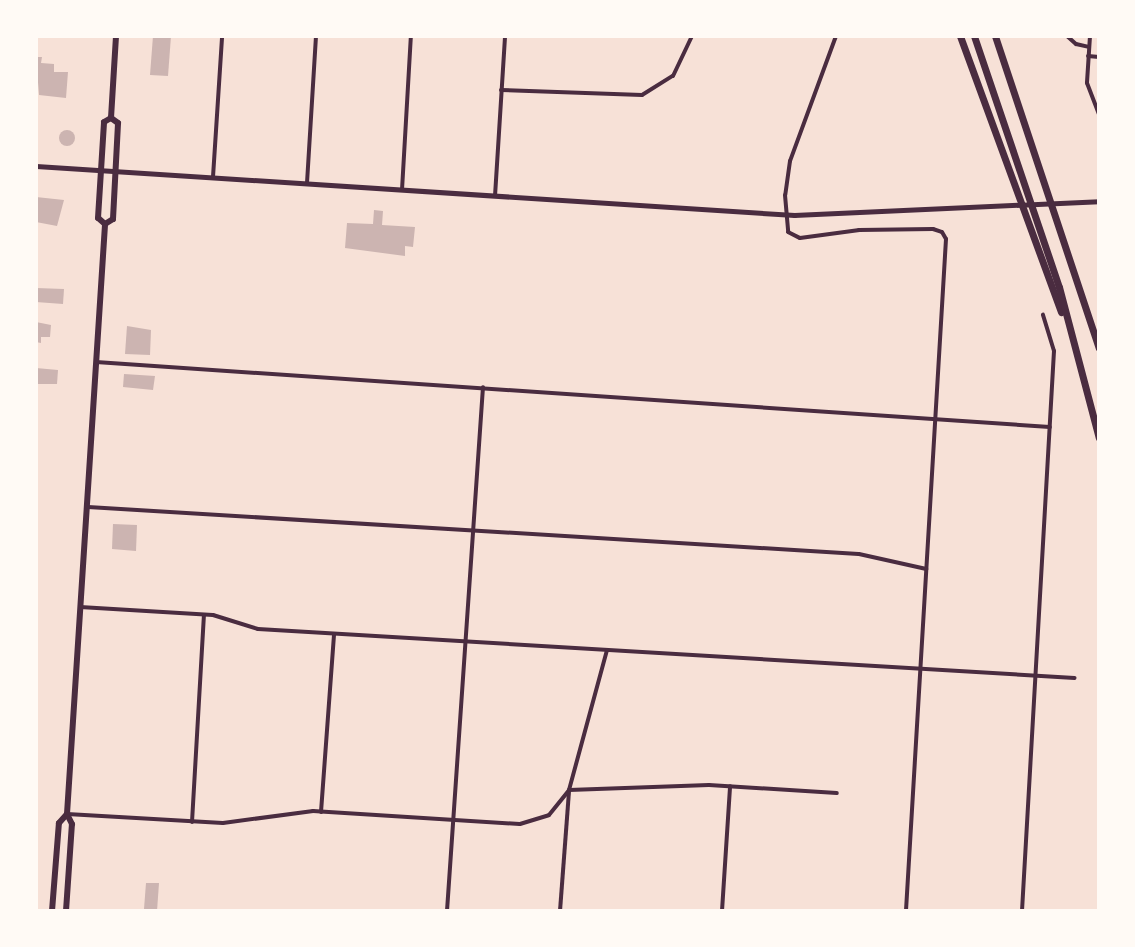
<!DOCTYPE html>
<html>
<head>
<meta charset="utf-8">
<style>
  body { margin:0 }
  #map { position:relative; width:1135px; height:947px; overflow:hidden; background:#f7e1d7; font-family:"IBM Plex Serif",serif }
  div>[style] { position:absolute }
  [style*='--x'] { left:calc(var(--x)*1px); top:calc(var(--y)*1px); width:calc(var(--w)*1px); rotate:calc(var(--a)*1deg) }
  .building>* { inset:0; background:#ccb4b1 }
  .round { border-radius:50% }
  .minor>* { height:4px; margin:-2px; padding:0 2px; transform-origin:2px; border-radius:2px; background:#4a2c40 }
  .tertiary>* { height:5px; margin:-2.5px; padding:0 2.5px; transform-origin:2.5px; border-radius:2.5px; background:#4a2c40 }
  .primary>* { height:6px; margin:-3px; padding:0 3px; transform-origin:3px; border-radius:3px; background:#4a2c40 }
  .motorway>* { height:7px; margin:-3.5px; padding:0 3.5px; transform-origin:3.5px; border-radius:3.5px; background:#4a2c40 }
  span { translate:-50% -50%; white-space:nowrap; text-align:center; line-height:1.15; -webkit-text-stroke:8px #fffaf5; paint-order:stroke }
  .frame { position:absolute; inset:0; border:38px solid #fffaf5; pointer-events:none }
</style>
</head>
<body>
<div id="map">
  <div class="building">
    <div style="clip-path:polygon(153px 36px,171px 36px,168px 76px,150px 75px)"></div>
    <div style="clip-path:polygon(36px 57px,42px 57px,41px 63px,54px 64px,54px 72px,68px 72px,66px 98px,39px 95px)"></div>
    <div class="round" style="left:59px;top:130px;width:16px;height:16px"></div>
    <div style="clip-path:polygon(36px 197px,64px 200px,57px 226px,36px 222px)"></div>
    <div style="clip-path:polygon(374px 210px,383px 211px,382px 225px,415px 227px,413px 247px,405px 246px,405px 256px,345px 248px,347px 223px,373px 224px)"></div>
    <div style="clip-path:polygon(36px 288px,64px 289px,63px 304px,36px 302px)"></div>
    <div style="clip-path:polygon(36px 322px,51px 325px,50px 337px,41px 337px,41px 343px,36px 342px)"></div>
    <div style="clip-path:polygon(127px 326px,151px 330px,150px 355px,125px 354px)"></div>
    <div style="clip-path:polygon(36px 368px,58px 370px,57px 384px,36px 384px)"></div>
    <div style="clip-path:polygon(124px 374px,155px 376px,153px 390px,123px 387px)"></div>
    <div style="clip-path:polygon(113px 524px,137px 525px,136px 551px,112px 549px)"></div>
    <div style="clip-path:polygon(146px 883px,159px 883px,157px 911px,144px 909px)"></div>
  </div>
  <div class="minor">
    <div style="--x:836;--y:36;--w:133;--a:110.2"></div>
    <div style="--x:790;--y:161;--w:34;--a:98"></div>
    <div style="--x:785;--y:195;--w:37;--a:85"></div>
    <div style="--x:788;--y:232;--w:13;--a:27"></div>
    <div style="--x:800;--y:238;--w:60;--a:-7.7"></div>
    <div style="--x:859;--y:230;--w:74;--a:-0.8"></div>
    <div style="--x:933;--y:229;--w:9;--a:18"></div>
    <div style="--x:942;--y:232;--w:8;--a:60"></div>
    <div style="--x:946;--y:239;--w:673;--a:93.41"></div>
    <div style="--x:1067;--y:36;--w:12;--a:42"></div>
    <div style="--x:1076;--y:44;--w:13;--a:13"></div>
    <div style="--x:1090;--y:36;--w:47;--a:93.7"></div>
    <div style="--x:1087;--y:83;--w:34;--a:69"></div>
    <div style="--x:1088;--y:56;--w:11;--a:5"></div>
    <div style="--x:501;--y:90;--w:141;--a:2"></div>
    <div style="--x:642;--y:95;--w:36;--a:-32"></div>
    <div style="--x:673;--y:76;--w:44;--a:-64.6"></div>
    <div style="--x:213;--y:177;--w:141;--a:-86.3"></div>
    <div style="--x:307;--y:183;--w:147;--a:-86.5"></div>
    <div style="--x:402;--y:190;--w:154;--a:-86.7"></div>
    <div style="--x:495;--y:196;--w:160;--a:-86.4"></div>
    <div style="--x:96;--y:362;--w:956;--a:3.9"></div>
    <div style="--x:88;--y:507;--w:772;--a:3.49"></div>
    <div style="--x:859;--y:554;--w:69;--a:12.6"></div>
    <div style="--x:80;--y:607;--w:133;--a:3.4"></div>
    <div style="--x:213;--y:615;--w:47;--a:17.3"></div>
    <div style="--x:258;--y:629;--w:818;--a:3.43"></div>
    <div style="--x:321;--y:812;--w:178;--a:-85.8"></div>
    <div style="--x:67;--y:814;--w:156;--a:3.3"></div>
    <div style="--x:223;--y:823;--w:91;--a:-7.6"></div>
    <div style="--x:313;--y:811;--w:207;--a:3.6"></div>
    <div style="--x:520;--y:824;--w:30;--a:-17"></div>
    <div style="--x:549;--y:815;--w:32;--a:-51"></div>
    <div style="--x:569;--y:790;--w:140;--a:-2"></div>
    <div style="--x:709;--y:785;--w:128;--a:3.6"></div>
    <div style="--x:192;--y:822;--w:207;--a:-86.7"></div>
    <div style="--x:447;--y:911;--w:525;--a:-86.07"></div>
    <div style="--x:560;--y:911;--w:121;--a:-85.7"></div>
    <div style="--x:569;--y:790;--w:145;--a:-74.8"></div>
    <div style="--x:722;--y:911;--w:125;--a:-86.3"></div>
    <div style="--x:1022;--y:911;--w:561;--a:-86.73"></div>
    <div style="--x:1054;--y:351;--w:38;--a:-107"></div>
  </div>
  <div class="tertiary">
    <div style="--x:36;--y:166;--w:760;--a:3.7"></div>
    <div style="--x:794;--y:215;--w:305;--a:-2.6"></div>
  </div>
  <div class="primary">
    <div style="--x:105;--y:224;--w:9;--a:-32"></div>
    <div style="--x:113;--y:219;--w:96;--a:-87"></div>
    <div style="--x:118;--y:123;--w:9;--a:-144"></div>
    <div style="--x:111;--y:118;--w:82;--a:-86.5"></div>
    <div style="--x:52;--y:911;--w:88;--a:-85.5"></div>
    <div style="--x:59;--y:823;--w:12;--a:-48"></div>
    <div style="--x:66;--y:911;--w:87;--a:-86.1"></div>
    <div style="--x:72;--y:824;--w:11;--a:-117"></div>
    <div style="--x:67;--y:814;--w:591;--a:-86.31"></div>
    <div style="--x:105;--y:224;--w:9;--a:-139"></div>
    <div style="--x:98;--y:218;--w:96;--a:-86.4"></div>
    <div style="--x:104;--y:122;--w:8;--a:-30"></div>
  </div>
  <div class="motorway">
    <div style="--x:960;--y:36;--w:294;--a:69.9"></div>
    <div style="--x:974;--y:36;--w:265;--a:71.3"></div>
    <div style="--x:1059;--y:287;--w:156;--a:75.2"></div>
    <div style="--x:995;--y:36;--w:329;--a:71.6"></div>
  </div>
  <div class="frame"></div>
</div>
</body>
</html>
